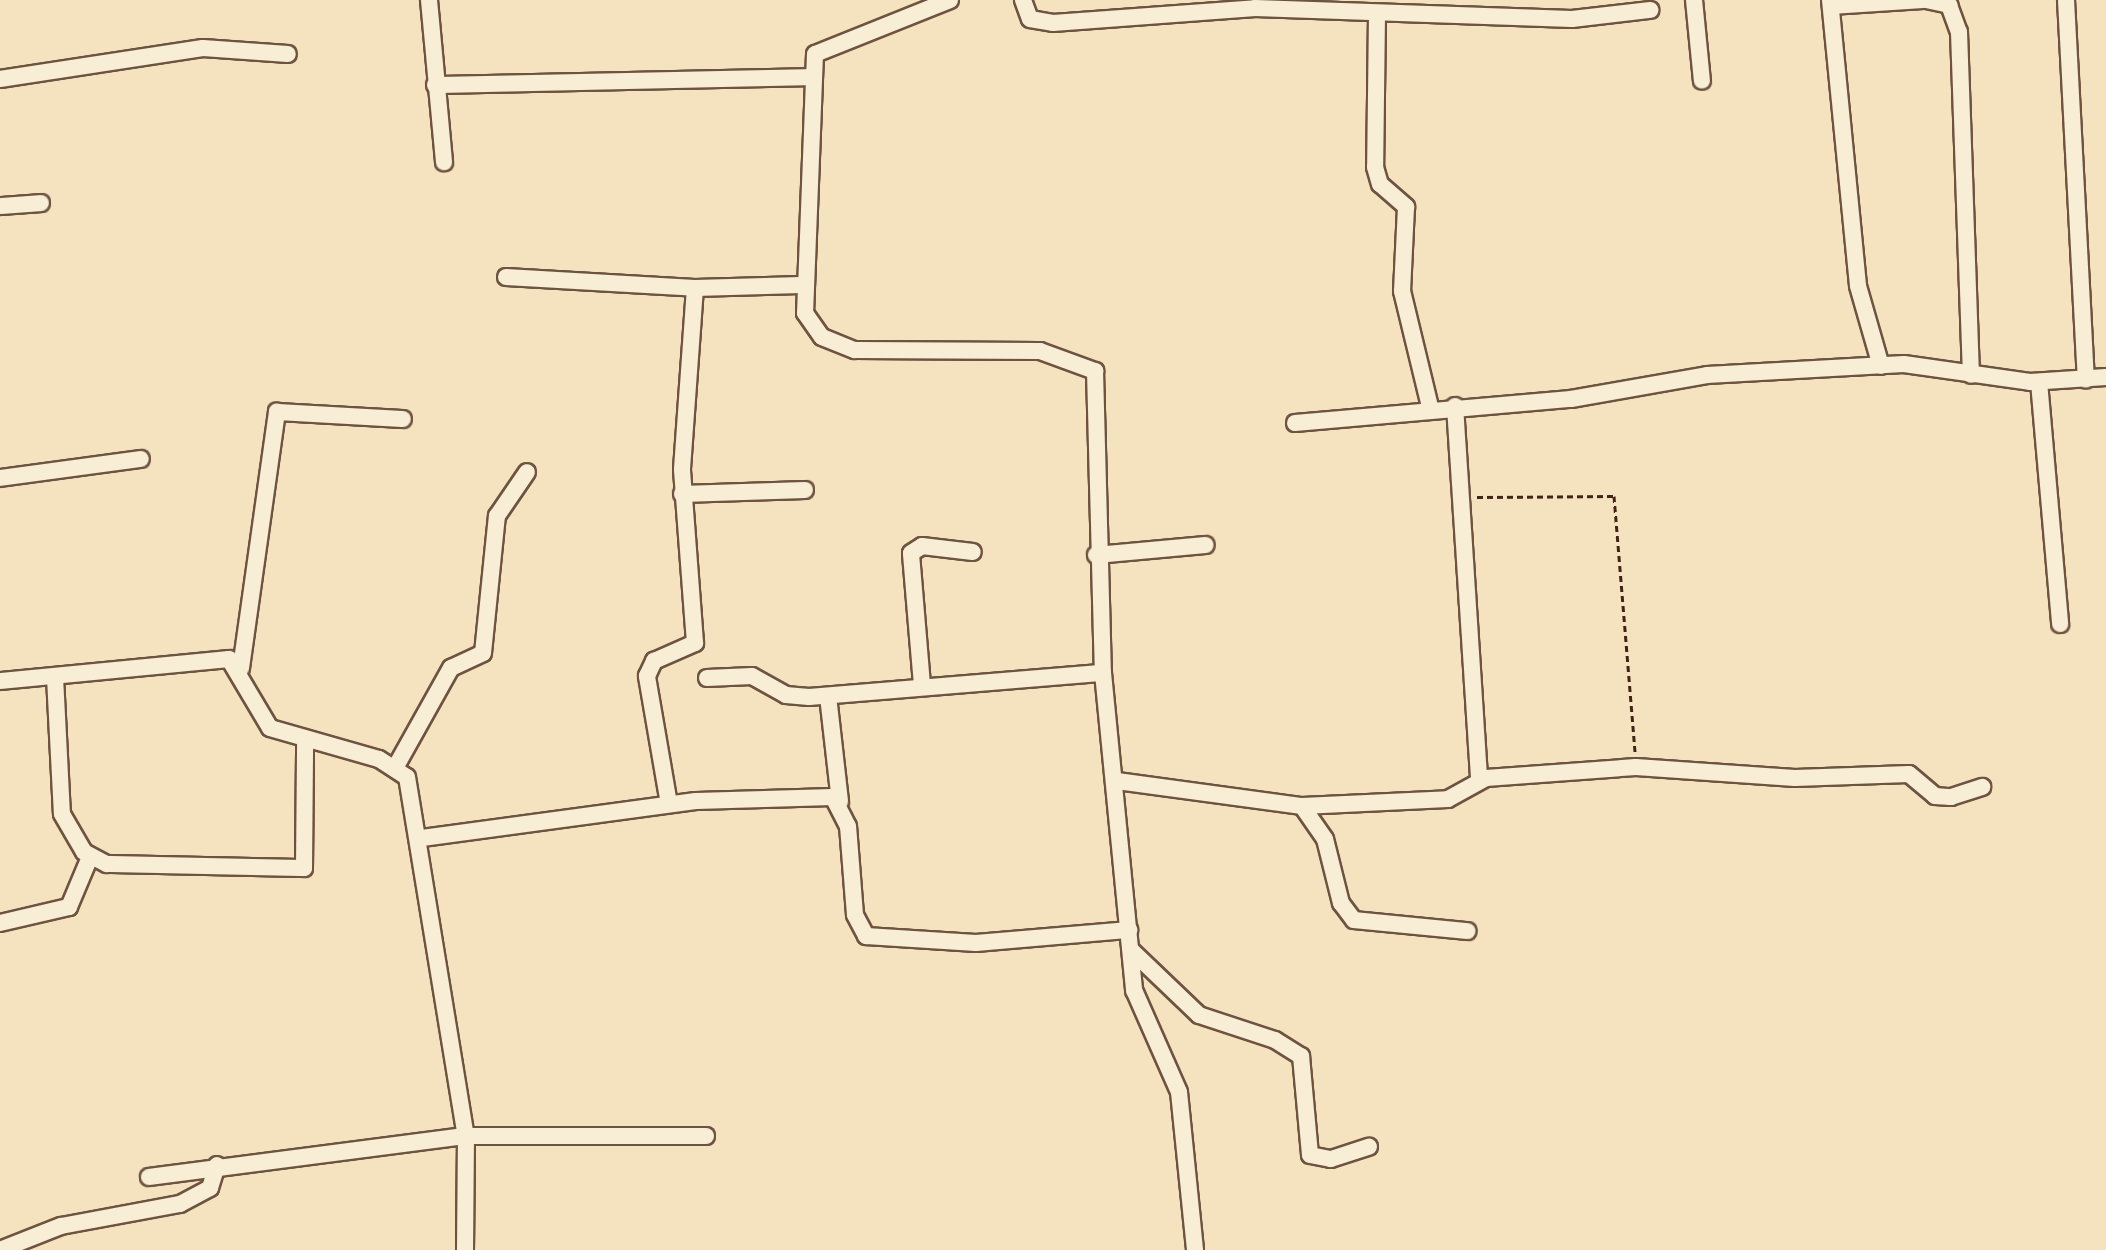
<!DOCTYPE html>
<html>
<head>
<meta charset="utf-8">
<style>
  body { margin:0 }
  #map { position:relative; width:2106px; height:1250px; overflow:hidden; background:#f4e3be; font-family:"IM FELL DW Pica",serif }
  div>[style] { position:absolute }
  [style*='--x'] { left:calc(var(--x)*1px); top:calc(var(--y)*1px); width:calc(var(--w)*1px); rotate:calc(var(--a)*1deg) }
  .path>* { height:3px; margin-top:-1.5px; transform-origin:0; background:repeating-linear-gradient(90deg,#422317 0 6px,transparent 0 10px) }
  .roads { filter:drop-shadow(2px 0 #6e5341) drop-shadow(-2px 0 #6e5341) drop-shadow(0 2px #6e5341) drop-shadow(0 -2px #6e5341) }
  .minor>* { height:16px; margin:-8px; padding:0 8px; transform-origin:8px; border-radius:8px; background:#f8edd5 }
  span { translate:-50% -50%; white-space:nowrap; text-align:center; line-height:1.15; -webkit-text-stroke:6px #f8edd5; paint-order:stroke }
</style>
</head>
<body>
<div id="map">
  <div class="path">
    <div style="--x:1477;--y:497;--w:137;--a:-0.4"></div>
    <div style="--x:1614;--y:496;--w:257;--a:85.3"></div>
  </div>
  <div class="roads">
    <div class="minor">
      <div style="--x:429;--y:0;--w:163;--a:84.7"></div>
      <div style="--x:950;--y:0;--w:145;--a:158.2"></div>
      <div style="--x:815;--y:54;--w:259;--a:92.2"></div>
      <div style="--x:805;--y:313;--w:29;--a:55"></div>
      <div style="--x:822;--y:337;--w:35;--a:22"></div>
      <div style="--x:855;--y:350;--w:185;--a:0.3"></div>
      <div style="--x:1040;--y:351;--w:59;--a:20"></div>
      <div style="--x:1095;--y:371;--w:302;--a:88.5"></div>
      <div style="--x:1103;--y:673;--w:319;--a:84.4"></div>
      <div style="--x:1134;--y:990;--w:111;--a:66.2"></div>
      <div style="--x:1179;--y:1092;--w:159;--a:84.2"></div>
      <div style="--x:1023;--y:0;--w:20;--a:70"></div>
      <div style="--x:1030;--y:19;--w:23;--a:10"></div>
      <div style="--x:1053;--y:23;--w:203;--a:-4.2"></div>
      <div style="--x:1255;--y:8;--w:317;--a:2"></div>
      <div style="--x:1572;--y:19;--w:79;--a:-6.6"></div>
      <div style="--x:1694;--y:0;--w:81;--a:84.4"></div>
      <div style="--x:1830;--y:0;--w:287;--a:84.4"></div>
      <div style="--x:1858;--y:286;--w:83;--a:74"></div>
      <div style="--x:1926;--y:0;--w:24;--a:12"></div>
      <div style="--x:1949;--y:5;--w:29;--a:70"></div>
      <div style="--x:1959;--y:32;--w:343;--a:88"></div>
      <div style="--x:2066;--y:0;--w:380;--a:87"></div>
      <div style="--x:1831;--y:6;--w:92;--a:-3.7"></div>
      <div style="--x:1377;--y:14;--w:153;--a:90.7"></div>
      <div style="--x:1375;--y:167;--w:18;--a:74"></div>
      <div style="--x:1380;--y:184;--w:35;--a:41"></div>
      <div style="--x:1406;--y:207;--w:84;--a:92.7"></div>
      <div style="--x:1402;--y:291;--w:119;--a:76.4"></div>
      <div style="--x:0;--y:79;--w:205;--a:-8.7"></div>
      <div style="--x:203;--y:48;--w:85;--a:4"></div>
      <div style="--x:435;--y:85;--w:373;--a:-1.2"></div>
      <div style="--x:0;--y:206;--w:41;--a:-4.2"></div>
      <div style="--x:506;--y:277;--w:189;--a:3.3"></div>
      <div style="--x:695;--y:288;--w:106;--a:-1.6"></div>
      <div style="--x:2039;--y:382;--w:243;--a:85"></div>
      <div style="--x:1455;--y:406;--w:375;--a:86.3"></div>
      <div style="--x:1295;--y:423;--w:277;--a:-5"></div>
      <div style="--x:1571;--y:399;--w:138;--a:-10"></div>
      <div style="--x:1707;--y:375;--w:197;--a:-3.2"></div>
      <div style="--x:1904;--y:364;--w:127;--a:8.1"></div>
      <div style="--x:2030;--y:382;--w:76;--a:-3.8"></div>
      <div style="--x:0;--y:478;--w:142;--a:-7.7"></div>
      <div style="--x:682;--y:494;--w:123;--a:-1.9"></div>
      <div style="--x:1096;--y:555;--w:110;--a:-5.2"></div>
      <div style="--x:241;--y:668;--w:259;--a:-82"></div>
      <div style="--x:277;--y:412;--w:126;--a:3.2"></div>
      <div style="--x:55;--y:677;--w:137;--a:87.1"></div>
      <div style="--x:62;--y:814;--w:44;--a:59.9"></div>
      <div style="--x:84;--y:852;--w:26;--a:28"></div>
      <div style="--x:107;--y:864;--w:197;--a:1.2"></div>
      <div style="--x:304;--y:868;--w:125;--a:-89.5"></div>
      <div style="--x:707;--y:678;--w:45;--a:-2.5"></div>
      <div style="--x:752;--y:676;--w:39;--a:29"></div>
      <div style="--x:786;--y:695;--w:23;--a:5"></div>
      <div style="--x:809;--y:697;--w:295;--a:-4.7"></div>
      <div style="--x:0;--y:681;--w:230;--a:-5.5"></div>
      <div style="--x:229;--y:659;--w:80;--a:59.3"></div>
      <div style="--x:270;--y:728;--w:113;--a:15.9"></div>
      <div style="--x:379;--y:759;--w:33;--a:33"></div>
      <div style="--x:407;--y:777;--w:364;--a:80.7"></div>
      <div style="--x:466;--y:1136;--w:114;--a:90.5"></div>
      <div style="--x:922;--y:685;--w:132;--a:-94.8"></div>
      <div style="--x:911;--y:553;--w:13;--a:-32"></div>
      <div style="--x:922;--y:546;--w:51;--a:6.7"></div>
      <div style="--x:828;--y:696;--w:106;--a:83.5"></div>
      <div style="--x:395;--y:768;--w:115;--a:-60.8"></div>
      <div style="--x:451;--y:668;--w:35;--a:-25"></div>
      <div style="--x:483;--y:653;--w:138;--a:-84.2"></div>
      <div style="--x:497;--y:516;--w:53;--a:-55.7"></div>
      <div style="--x:1117;--y:781;--w:187;--a:7.7"></div>
      <div style="--x:1302;--y:806;--w:146;--a:-2.7"></div>
      <div style="--x:1448;--y:799;--w:43;--a:-28.9"></div>
      <div style="--x:1486;--y:778;--w:150;--a:-4.2"></div>
      <div style="--x:1636;--y:767;--w:159;--a:4"></div>
      <div style="--x:1795;--y:778;--w:114;--a:-2"></div>
      <div style="--x:1909;--y:774;--w:34;--a:40"></div>
      <div style="--x:1935;--y:796;--w:16;--a:4"></div>
      <div style="--x:1951;--y:797;--w:33;--a:-18"></div>
      <div style="--x:669;--y:804;--w:130;--a:-99.8"></div>
      <div style="--x:647;--y:676;--w:17;--a:-65"></div>
      <div style="--x:654;--y:661;--w:45;--a:-23.7"></div>
      <div style="--x:695;--y:643;--w:174;--a:-94.3"></div>
      <div style="--x:682;--y:469;--w:181;--a:-85.9"></div>
      <div style="--x:1302;--y:806;--w:40;--a:55.1"></div>
      <div style="--x:1325;--y:839;--w:66;--a:76"></div>
      <div style="--x:1341;--y:903;--w:21;--a:53"></div>
      <div style="--x:1354;--y:920;--w:114;--a:5.6"></div>
      <div style="--x:422;--y:838;--w:276;--a:-7.7"></div>
      <div style="--x:696;--y:801;--w:137;--a:-1.7"></div>
      <div style="--x:833;--y:797;--w:33;--a:63"></div>
      <div style="--x:848;--y:826;--w:89;--a:85.5"></div>
      <div style="--x:855;--y:915;--w:24;--a:62"></div>
      <div style="--x:866;--y:936;--w:110;--a:3.6"></div>
      <div style="--x:976;--y:943;--w:154;--a:-4.9"></div>
      <div style="--x:0;--y:923;--w:71;--a:-13.1"></div>
      <div style="--x:69;--y:907;--w:54;--a:-67.2"></div>
      <div style="--x:1131;--y:950;--w:94;--a:43.7"></div>
      <div style="--x:1199;--y:1015;--w:80;--a:18.2"></div>
      <div style="--x:1275;--y:1040;--w:31;--a:32"></div>
      <div style="--x:1301;--y:1056;--w:99;--a:84.8"></div>
      <div style="--x:1310;--y:1155;--w:21;--a:11"></div>
      <div style="--x:1331;--y:1159;--w:40;--a:-18"></div>
      <div style="--x:149;--y:1177;--w:320;--a:-7.4"></div>
      <div style="--x:466;--y:1136;--w:240;--a:0"></div>
      <div style="--x:0;--y:1250;--w:66;--a:-21.5"></div>
      <div style="--x:61;--y:1226;--w:121;--a:-10.5"></div>
      <div style="--x:180;--y:1204;--w:34;--a:-28"></div>
      <div style="--x:210;--y:1188;--w:24;--a:-73"></div>
    </div>
  </div>
</div>
</body>
</html>
